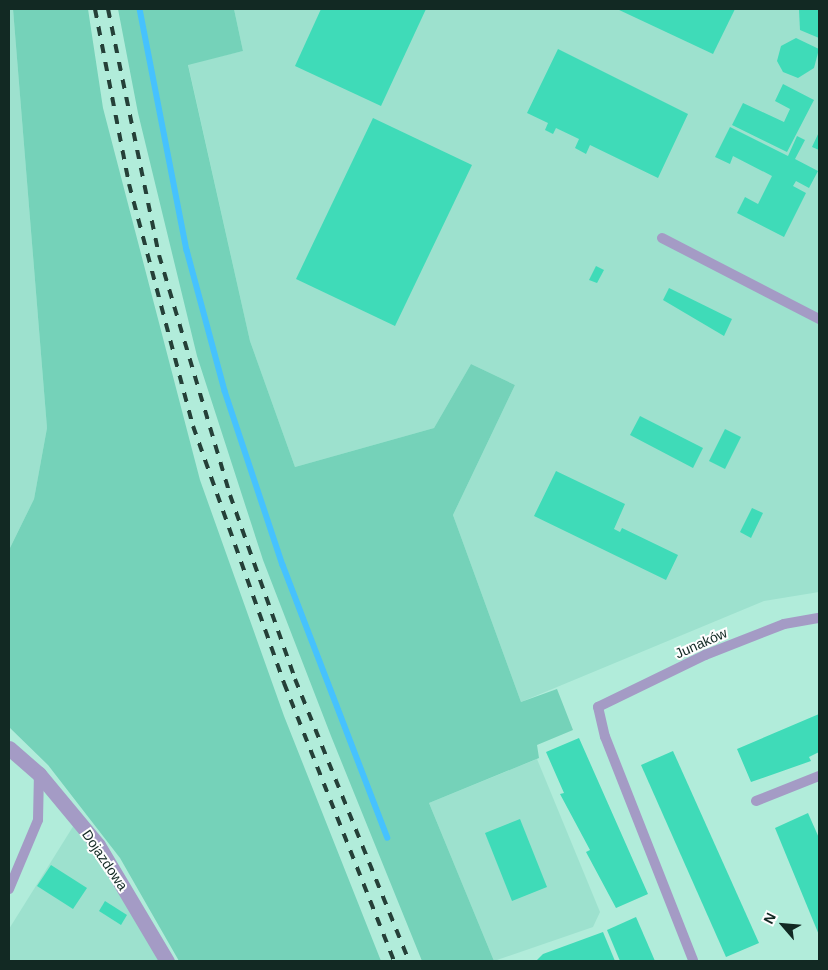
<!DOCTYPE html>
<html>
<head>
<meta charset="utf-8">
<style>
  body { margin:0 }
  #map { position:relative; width:828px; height:970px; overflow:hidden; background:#b1ecda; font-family:Helvetica,sans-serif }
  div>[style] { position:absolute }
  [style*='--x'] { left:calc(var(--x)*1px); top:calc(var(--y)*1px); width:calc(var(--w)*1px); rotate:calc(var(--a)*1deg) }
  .built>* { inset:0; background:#9de1ce }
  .green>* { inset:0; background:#75d2b9 }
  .stream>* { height:5.5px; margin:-2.75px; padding:0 2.75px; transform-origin:2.75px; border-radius:2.75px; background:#46c2fe }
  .building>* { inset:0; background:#3fdbb8 }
  .service>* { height:10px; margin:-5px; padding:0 5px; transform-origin:5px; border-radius:5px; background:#a49bc5 }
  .minor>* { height:15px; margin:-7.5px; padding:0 7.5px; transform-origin:7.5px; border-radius:7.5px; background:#a49bc5 }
  .rail>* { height:4px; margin-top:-2px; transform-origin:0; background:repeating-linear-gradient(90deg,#254038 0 9px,transparent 0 18px) }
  span { translate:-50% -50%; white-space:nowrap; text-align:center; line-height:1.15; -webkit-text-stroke:4px #fefefe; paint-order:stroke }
  .street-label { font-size:14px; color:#122923 }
  .frame { position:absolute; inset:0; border:10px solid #122923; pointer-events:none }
  .north { position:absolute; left:758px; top:900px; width:50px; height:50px; -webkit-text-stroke:4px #fefefe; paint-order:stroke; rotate:297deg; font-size:14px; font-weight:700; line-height:20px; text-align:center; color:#122923 }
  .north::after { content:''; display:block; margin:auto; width:18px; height:22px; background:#122923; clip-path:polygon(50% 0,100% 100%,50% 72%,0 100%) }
</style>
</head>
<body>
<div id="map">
  <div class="built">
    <div style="clip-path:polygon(9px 9px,13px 9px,47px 428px,34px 499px,9px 550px)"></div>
    <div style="clip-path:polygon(234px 9px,819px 9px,819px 592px,764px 601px,521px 702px,453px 515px,515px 385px,471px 364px,434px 428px,295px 467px,250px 341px,188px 64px,243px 51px)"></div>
    <div style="clip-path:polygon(537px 759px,600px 912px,593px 927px,494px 961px,429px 803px)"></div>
    <div style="clip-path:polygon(74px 825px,99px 857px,159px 961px,9px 961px,9px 929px)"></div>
  </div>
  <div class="green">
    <div style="clip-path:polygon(13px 9px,88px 9px,103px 108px,200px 480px,284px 716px,381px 961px,179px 961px,120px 858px,48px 765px,9px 727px,9px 550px,34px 499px,47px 428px)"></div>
    <div style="clip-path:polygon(118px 9px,234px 9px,243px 51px,188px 65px,250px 341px,295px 467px,434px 428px,471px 364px,515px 385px,453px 515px,521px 702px,557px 689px,573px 730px,537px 745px,539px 758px,429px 803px,494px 961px,422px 961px,331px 736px,263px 560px,197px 356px,138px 113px)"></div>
  </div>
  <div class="stream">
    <div style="--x:140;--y:9;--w:246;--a:79"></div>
    <div style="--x:187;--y:250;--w:146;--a:74.9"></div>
    <div style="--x:225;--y:391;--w:183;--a:71.6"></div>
    <div style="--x:283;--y:565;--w:292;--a:69"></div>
  </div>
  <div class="building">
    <div style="clip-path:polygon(321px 9px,426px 9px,381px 106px,295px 66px)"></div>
    <div style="clip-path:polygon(617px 9px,735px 9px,713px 54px)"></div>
    <div style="clip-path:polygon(799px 9px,819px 9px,819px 38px,800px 30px)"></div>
    <div style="clip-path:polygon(796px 38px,819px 49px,814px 68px,798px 78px,783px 72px,777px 61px,781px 46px)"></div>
    <div style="clip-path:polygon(558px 49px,688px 114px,658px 178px,590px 145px,586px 154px,575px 148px,579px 139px,556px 128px,553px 134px,545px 130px,548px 123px,527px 113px)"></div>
    <div style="clip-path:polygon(783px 84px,814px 100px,787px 152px,732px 125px,743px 103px,784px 122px,790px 109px,775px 101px)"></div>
    <div style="clip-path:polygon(373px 118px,472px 165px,395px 326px,296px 279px)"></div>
    <div style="clip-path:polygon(730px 127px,788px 156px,797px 136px,805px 140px,795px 159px,818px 171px,809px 188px,796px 181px,793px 186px,806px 193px,784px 237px,737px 213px,745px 197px,758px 204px,772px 176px,733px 156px,730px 164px,715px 157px)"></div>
    <div style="clip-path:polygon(819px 132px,819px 150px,812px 147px)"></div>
    <div style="clip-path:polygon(596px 266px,604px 270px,597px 283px,589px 280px)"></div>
    <div style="clip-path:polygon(669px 288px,732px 319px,724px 336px,663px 300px)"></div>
    <div style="clip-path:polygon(640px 416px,703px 448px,693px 468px,630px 435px)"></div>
    <div style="clip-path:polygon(725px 429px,741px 437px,725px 469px,709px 461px)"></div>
    <div style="clip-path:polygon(556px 471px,625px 504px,614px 529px,620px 532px,622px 528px,678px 555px,666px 580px,534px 516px)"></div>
    <div style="clip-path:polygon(752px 508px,763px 513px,751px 538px,740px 532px)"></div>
    <div style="clip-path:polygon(819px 714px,819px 752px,809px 757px,811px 761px,751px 782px,737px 749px)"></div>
    <div style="clip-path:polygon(579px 738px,648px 894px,616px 908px,586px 852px,590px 850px,560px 794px,564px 793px,546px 752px)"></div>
    <div style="clip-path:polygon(673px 751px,759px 943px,726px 957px,641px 765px)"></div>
    <div style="clip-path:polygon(808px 813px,819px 838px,819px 935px,775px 828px)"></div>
    <div style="clip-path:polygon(520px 819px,547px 887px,512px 901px,485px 833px)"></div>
    <div style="clip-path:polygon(51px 865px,87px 888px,73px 909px,37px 886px)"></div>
    <div style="clip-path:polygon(105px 901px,127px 915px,121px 925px,99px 911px)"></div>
    <div style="clip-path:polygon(636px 917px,655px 961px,620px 961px,607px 930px)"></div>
    <div style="clip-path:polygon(603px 932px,615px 961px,536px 961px,543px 954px)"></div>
  </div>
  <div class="service">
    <div style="--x:662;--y:238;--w:177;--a:27.3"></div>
    <div style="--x:756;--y:801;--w:68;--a:-21.6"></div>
    <div style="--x:9;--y:889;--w:75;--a:-67.2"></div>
    <div style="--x:38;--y:820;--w:46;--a:-88.8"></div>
    <div style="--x:693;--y:960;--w:240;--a:-111.5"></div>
    <div style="--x:605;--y:737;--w:31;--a:-103"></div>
    <div style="--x:598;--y:707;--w:119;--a:-25.9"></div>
    <div style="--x:705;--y:655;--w:85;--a:-21.4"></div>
    <div style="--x:784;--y:624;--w:36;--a:-10"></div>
  </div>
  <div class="minor">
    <div style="--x:9;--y:748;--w:40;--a:41"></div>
    <div style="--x:39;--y:774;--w:92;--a:50.3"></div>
    <div style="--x:98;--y:845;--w:135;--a:59.3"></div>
  </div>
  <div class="rail">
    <div style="--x:95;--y:9;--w:178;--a:79"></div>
    <div style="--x:129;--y:184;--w:250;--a:75.2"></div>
    <div style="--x:193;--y:426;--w:273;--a:70.5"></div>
    <div style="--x:284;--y:683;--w:299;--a:68.4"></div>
    <div style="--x:108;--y:9;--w:251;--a:78.3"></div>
    <div style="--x:159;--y:255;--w:250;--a:73.5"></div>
    <div style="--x:230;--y:495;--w:195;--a:70.5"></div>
    <div style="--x:295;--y:679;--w:304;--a:68"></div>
  </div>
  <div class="street-label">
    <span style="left:701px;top:643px;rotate:-24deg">Junaków</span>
    <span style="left:105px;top:860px;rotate:56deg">Dojazdowa</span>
  </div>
  <div class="frame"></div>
  <div class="north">N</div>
</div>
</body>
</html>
